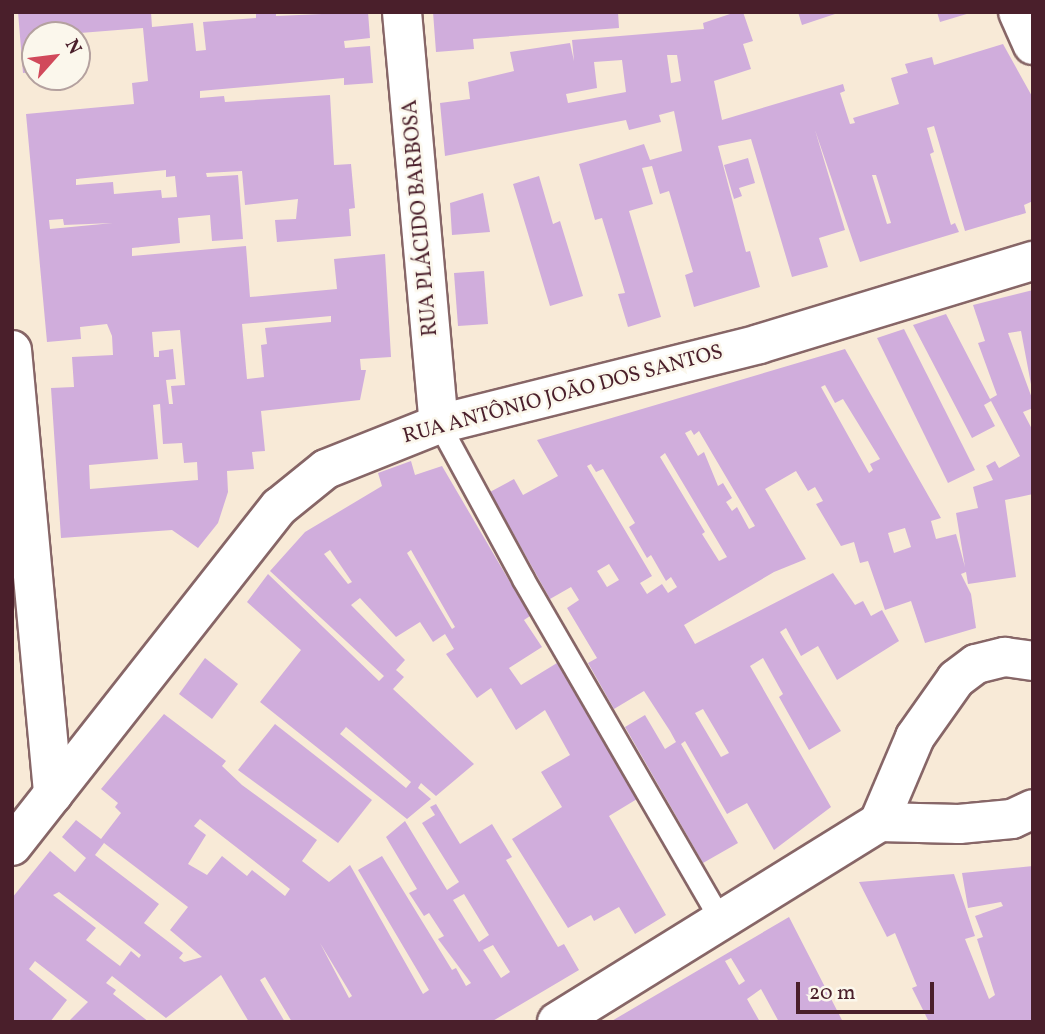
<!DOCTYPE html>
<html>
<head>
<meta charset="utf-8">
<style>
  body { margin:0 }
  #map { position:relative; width:1045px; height:1034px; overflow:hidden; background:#f8ead7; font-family:Vollkorn,serif }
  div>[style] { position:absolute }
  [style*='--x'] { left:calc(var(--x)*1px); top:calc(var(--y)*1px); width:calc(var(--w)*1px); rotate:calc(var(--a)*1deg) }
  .building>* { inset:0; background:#d0addc }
  .roads { filter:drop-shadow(2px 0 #876667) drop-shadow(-2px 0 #876667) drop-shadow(0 2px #876667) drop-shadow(0 -2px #876667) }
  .service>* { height:21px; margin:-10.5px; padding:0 10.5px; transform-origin:10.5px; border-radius:10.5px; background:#fff }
  .minor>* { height:38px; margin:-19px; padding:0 19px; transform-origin:19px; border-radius:19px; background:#fff }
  span { translate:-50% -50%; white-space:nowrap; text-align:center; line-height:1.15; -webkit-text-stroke:5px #fbf7ec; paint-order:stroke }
  .street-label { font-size:21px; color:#4a1f2b }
  .frame { position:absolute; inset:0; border:14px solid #4a1f2b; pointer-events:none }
  .north { position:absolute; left:21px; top:21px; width:70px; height:70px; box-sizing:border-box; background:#fbf7ec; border:2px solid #b4a19f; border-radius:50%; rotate:62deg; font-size:19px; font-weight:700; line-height:28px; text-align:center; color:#4a1f2b }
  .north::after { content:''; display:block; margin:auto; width:24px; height:32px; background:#d1495b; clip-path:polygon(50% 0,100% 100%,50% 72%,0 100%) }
  .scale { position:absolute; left:796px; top:982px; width:138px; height:32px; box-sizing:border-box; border:4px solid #4a1f2b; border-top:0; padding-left:9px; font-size:21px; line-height:24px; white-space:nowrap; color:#4a1f2b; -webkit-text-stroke:5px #fbf7ec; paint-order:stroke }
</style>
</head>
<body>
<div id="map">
  <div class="building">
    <div style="clip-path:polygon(evenodd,18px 12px,151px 12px,152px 27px,193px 23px,196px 51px,206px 50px,203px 22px,256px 18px,256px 12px,276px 12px,276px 16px,368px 12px,370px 38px,344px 41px,345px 48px,370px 46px,373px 83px,344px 85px,344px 78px,200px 91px,200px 98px,224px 96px,225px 102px,330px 95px,334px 165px,351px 164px,355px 208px,349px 209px,351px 236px,277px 242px,275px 220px,296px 219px,298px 199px,245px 205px,242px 171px,206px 173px,207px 177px,238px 175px,243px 239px,212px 241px,210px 215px,178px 218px,180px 243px,132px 248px,132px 256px,246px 246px,250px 297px,337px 289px,334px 259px,385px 254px,391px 357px,360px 359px,361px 370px,366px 370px,360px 400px,261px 411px,265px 451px,252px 452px,254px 469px,227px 471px,228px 492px,218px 523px,198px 548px,172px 530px,61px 538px,51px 388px,74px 387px,72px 357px,113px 355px,112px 336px,107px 324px,80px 327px,81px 339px,47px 342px,26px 114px,134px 104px,132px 83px,148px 81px,143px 28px,80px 33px,81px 54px,77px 54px,77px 35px,35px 35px,35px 72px,23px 73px,18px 12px,166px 170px,166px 177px,175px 176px,177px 197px,162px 198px,161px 190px,114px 194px,113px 182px,76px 185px,76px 179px,166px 170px,18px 12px,63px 219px,64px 225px,113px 223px,50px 229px,49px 220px,63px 219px,18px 12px,331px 316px,331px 322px,265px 328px,267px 344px,261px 345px,264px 377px,247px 379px,242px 324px,331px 316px,18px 12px,180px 330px,185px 385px,171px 386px,173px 404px,169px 404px,166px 380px,176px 379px,173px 349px,159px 351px,159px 357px,154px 357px,152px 332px,180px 330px,18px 12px,160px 404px,163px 444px,182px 443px,184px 463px,197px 462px,198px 480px,90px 489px,89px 465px,158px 459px,153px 405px,160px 404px)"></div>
    <div style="clip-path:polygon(433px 12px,618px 12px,619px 28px,473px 39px,474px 49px,436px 52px)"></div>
    <div style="clip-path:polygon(evenodd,736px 12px,743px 12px,753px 41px,743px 44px,751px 69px,714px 81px,722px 120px,843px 84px,845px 91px,840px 93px,850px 124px,855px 123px,853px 118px,899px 104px,891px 78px,908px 73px,905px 64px,932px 57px,934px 65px,1003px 44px,1033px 98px,1033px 201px,1024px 205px,1026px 213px,965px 231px,934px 126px,927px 128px,934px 152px,930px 154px,951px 225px,955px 223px,959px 232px,860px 262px,815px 130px,845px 230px,819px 238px,828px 267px,792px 277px,751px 139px,718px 146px,746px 252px,750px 251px,760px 287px,694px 307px,685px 275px,693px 272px,669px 191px,660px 194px,652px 166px,642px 168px,653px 204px,629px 211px,661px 317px,628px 327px,618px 294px,625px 293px,602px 218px,595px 220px,579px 164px,644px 144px,650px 160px,682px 151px,674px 111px,659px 115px,661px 122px,629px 130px,626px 120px,445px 156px,440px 103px,470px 99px,468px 82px,514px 71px,510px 52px,570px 43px,574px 61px,572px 40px,704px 29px,703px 23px,736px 12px,667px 55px,677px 55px,681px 81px,671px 83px,667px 55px,736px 12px,622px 60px,626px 92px,568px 103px,566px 94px,597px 88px,594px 62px,622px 60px,736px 12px,872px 175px,876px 175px,891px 223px,887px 224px,872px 175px)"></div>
    <div style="clip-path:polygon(798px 12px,838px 12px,838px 13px,802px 25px)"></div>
    <div style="clip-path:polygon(937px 12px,970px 12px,970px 13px,940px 22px)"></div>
    <div style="clip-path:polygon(748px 158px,755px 183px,739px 188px,742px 196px,734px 199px,724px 165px)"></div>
    <div style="clip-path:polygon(539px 176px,553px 224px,560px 221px,583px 296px,550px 306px,513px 184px)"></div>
    <div style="clip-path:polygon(483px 193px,490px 232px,452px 235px,450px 203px)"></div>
    <div style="clip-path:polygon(484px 271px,488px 324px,458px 326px,454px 273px)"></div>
    <div style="clip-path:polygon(evenodd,1033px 290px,1033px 395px,1021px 331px,1008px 333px,1033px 401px,1033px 408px,1023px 412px,1033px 431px,1033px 494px,1005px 500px,1016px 577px,968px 584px,966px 572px,961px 574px,971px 594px,976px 628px,925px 643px,911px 601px,885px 610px,868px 561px,860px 563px,854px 542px,841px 546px,816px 504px,823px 501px,815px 487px,808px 491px,796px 471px,765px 489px,806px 559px,774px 572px,684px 625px,695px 644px,833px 573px,855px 605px,863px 601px,871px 616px,882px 610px,899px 641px,837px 680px,818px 646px,801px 656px,786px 628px,780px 632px,841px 731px,809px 750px,779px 697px,783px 694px,763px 658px,750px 666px,831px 807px,774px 850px,747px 803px,727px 814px,685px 741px,681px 744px,738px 843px,703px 863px,625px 727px,645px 715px,665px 749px,676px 742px,670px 731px,644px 691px,614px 709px,588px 663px,597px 658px,567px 608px,579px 600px,571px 587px,550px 599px,490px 492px,514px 479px,523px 495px,558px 476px,537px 440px,845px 349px,941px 518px,931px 521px,936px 539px,956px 534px,965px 567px,956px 513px,978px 508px,973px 487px,993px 480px,986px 466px,995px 461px,999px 468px,1020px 456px,991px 401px,984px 405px,995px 426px,972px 438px,913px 325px,946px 314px,990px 399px,997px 395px,978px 343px,985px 341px,973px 305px,1033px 290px,825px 385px,835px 403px,843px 399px,880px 459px,870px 464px,873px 470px,869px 473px,821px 387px,825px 385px,1033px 290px,691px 430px,694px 435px,699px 431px,755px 526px,749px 529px,737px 507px,732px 511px,726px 502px,732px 498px,723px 483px,718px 486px,704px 452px,698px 456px,685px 433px,691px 430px,1033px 290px,665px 453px,727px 557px,719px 561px,702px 534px,705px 532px,660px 457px,665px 453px,1033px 290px,591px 464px,596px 472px,603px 469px,635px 523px,629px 527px,647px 558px,651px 555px,666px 581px,671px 577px,677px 587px,668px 593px,662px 584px,647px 594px,640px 583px,652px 576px,587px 466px,591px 464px,1033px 290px,905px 528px,911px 547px,894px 553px,888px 533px,905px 528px,1033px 290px,609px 564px,619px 580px,607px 587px,597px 571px,609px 564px,1033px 290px,703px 709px,729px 753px,721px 757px,695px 713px,703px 709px)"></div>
    <div style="clip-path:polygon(904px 329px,975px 470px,948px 483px,877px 338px)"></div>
    <div style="clip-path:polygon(evenodd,411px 461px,415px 475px,442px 466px,530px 616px,524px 620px,542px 647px,509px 668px,521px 685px,557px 663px,637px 799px,609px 816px,666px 915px,635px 934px,619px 907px,594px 921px,591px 915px,568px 928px,512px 839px,562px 807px,541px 772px,570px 755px,545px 710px,516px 730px,491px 688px,477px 698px,446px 654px,454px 649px,445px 634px,433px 642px,420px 622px,396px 637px,360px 598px,351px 605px,405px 660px,396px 670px,404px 677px,393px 689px,474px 764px,436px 796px,421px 783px,418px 788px,431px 799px,407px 819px,260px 702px,301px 650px,247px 602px,268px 574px,379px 681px,384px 676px,270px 571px,305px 532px,382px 486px,378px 473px,411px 461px,330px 550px,352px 582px,348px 584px,324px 554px,330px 550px,411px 461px,411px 550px,448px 615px,455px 627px,452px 629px,407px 553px,411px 550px,411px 461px,346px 727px,411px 782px,406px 788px,340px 734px,346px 727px)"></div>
    <div style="clip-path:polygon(205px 658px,238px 684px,212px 719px,179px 694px)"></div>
    <div style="clip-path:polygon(evenodd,164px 714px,226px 761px,222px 766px,242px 785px,317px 840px,302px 861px,329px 882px,350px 865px,423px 994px,429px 990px,358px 870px,382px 856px,452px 970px,456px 968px,466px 986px,471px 983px,438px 939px,444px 936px,429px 913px,424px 916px,409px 893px,417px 889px,386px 837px,405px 821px,447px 890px,459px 882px,422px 823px,435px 815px,430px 807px,436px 804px,460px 844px,492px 824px,512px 857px,506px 860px,558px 947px,564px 944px,579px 970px,491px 1022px,292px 1022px,265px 977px,260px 980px,285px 1022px,249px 1022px,221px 975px,166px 1018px,112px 976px,106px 983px,116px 990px,113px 994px,149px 1022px,68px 1022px,88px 1002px,35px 961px,29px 969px,67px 1000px,50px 1022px,12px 1022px,12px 898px,50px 851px,75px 872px,86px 858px,62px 837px,76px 820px,101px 839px,121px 813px,115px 807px,118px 803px,101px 789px,164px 714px,200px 819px,290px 889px,285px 896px,252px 870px,247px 876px,222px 856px,207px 875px,188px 864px,206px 835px,194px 826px,200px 819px,164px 714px,104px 843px,188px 907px,170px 930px,202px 957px,184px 962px,179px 958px,183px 953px,144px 923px,159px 904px,95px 855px,104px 843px,164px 714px,59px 892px,141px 955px,139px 958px,131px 951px,120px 966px,86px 940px,96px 928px,53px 895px,59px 892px,164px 714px,464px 894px,489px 935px,479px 942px,453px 900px,464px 894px,164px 714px,320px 943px,352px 996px,349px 998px,320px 943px,164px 714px,493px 945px,510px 972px,501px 978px,483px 950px,493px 945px)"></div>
    <div style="clip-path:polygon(275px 724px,372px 800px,338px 843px,238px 770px)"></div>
    <div style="clip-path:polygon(1033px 866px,1033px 1022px,929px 1022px,912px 988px,917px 986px,895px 933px,887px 937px,859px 882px,954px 874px,975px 936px,965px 939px,989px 999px,995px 995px,977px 939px,983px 937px,975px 916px,1003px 906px,1001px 902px,968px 908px,962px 873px)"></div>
    <div style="clip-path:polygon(evenodd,789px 917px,843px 1022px,779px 1022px,761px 989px,747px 999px,760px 1022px,610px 1022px,789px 917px,731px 958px,745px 981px,739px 985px,725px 961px,731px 958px)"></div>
  </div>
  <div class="roads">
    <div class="service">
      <div style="--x:439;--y:424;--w:176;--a:61.5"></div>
      <div style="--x:523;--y:579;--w:397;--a:59.9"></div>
    </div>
    <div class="minor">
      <div style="--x:402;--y:12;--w:414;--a:84.9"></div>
      <div style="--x:1018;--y:12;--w:36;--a:66"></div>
      <div style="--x:12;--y:350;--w:446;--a:84.7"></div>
      <div style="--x:879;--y:822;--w:92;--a:-67"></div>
      <div style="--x:915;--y:737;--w:71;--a:-54.7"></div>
      <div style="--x:956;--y:679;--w:25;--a:-37"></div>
      <div style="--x:976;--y:664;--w:30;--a:-14"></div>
      <div style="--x:1005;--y:657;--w:28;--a:8"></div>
      <div style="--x:879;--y:822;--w:80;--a:1.4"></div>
      <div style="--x:959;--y:824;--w:53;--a:-5.4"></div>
      <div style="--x:1012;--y:819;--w:23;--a:-25"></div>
      <div style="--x:12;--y:846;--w:432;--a:-51.8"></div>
      <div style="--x:279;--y:507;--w:60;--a:-39"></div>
      <div style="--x:326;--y:469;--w:122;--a:-21.7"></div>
      <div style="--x:439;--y:424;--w:330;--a:-14"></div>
      <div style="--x:759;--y:344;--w:286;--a:-16.9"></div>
      <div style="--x:557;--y:1022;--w:379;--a:-31.8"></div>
    </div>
  </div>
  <div class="street-label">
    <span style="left:421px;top:218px;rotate:-95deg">RUA PLÁCIDO BARBOSA</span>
    <span style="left:563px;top:395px;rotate:-15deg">RUA ANTÔNIO JOÃO DOS SANTOS</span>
  </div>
  <div class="frame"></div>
  <div class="north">N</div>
  <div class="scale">20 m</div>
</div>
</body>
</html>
